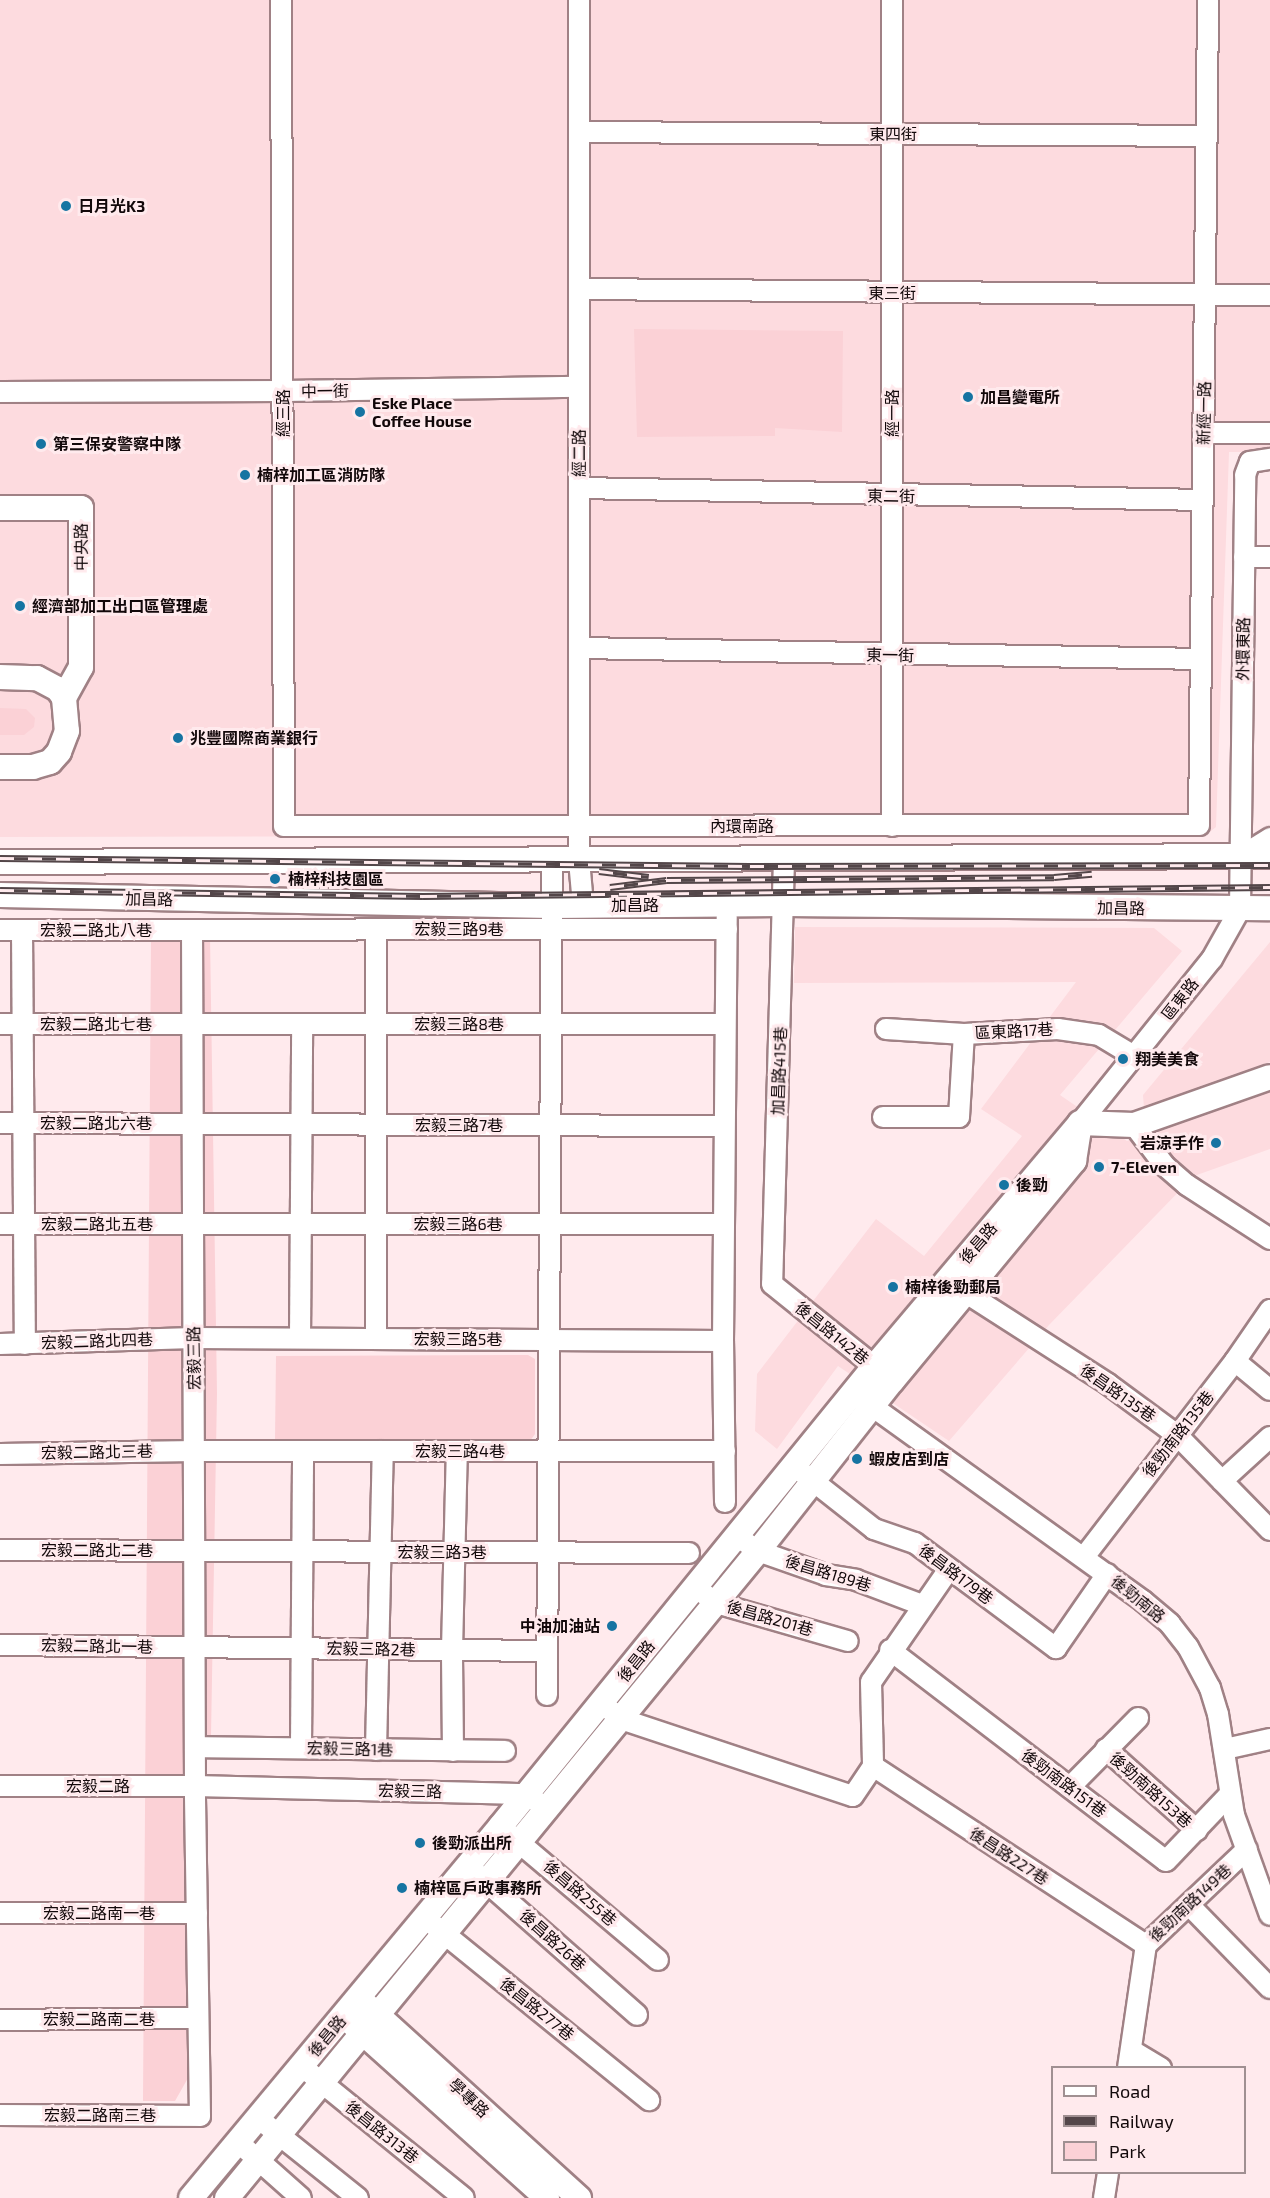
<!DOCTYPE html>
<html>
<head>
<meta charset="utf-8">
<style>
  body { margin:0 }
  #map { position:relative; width:1270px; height:2198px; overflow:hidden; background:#ffeaed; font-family:"Exo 2","Noto Sans TC",sans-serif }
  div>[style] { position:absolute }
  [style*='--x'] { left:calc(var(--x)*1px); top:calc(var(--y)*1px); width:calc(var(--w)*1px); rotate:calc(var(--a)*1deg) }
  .built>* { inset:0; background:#fddbdf }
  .green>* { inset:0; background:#fbd1d6 }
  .roads { filter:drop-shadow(2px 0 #a08185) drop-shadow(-2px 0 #a08185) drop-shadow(0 2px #a08185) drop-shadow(0 -2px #a08185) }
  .minor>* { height:20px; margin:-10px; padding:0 10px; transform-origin:10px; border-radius:10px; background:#fff }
  .tertiary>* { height:24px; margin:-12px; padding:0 12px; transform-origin:12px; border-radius:12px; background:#fff }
  .rail>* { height:7px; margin-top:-3.5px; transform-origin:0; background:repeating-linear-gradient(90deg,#ffeaed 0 14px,#534649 0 28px); box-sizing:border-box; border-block:2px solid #534649 }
  .dots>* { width:16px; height:16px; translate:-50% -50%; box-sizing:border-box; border:3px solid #ffeaed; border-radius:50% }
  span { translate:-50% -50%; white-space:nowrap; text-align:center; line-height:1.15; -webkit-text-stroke:6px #ffeaed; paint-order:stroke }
  .street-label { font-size:16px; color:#12080a }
  .poi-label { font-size:16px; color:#12080a; font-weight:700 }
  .left { translate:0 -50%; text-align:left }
  .right { translate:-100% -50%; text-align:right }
  .legend { position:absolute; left:1051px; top:2066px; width:195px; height:108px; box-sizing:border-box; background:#ffeaed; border:2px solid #a09092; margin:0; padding:8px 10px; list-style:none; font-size:18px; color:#12080a }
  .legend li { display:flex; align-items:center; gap:12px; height:30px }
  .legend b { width:30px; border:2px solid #a09092 }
</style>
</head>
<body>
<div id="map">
  <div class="built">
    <div style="clip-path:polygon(0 0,1270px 0,1270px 452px,1229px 452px,1216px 827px,1206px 835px,0 837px)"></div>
    <div style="clip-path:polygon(795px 927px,1154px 928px,1182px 951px,1060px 1095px,1127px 1141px,1270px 1090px,1270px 1149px,1194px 1176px,1049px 1325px,949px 1441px,838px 1366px,777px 1449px,755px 1431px,757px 1374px,876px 1219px,924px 1256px,1022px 1136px,981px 1109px,1076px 982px,794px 983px)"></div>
    <div style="clip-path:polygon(1270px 942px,1270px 1062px,1144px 1108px,1143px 1095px)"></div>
  </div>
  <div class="green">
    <div style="clip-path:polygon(634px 329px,843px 331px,842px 432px,775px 428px,775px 436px,637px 437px)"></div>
    <div style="clip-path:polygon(0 708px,26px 709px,35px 718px,34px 727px,24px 735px,0 735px)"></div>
    <div style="clip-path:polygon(151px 934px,210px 936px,217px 1393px,211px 1736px,186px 1737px,188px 2078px,175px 2101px,143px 2101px)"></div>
    <div style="clip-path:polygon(528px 1355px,535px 1359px,535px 1434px,530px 1441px,275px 1440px,276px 1356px)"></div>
  </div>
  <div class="roads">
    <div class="minor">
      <div style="--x:281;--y:0;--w:826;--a:89.79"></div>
      <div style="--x:284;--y:826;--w:915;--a:-0.06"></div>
      <div style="--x:1199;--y:825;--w:825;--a:-89.37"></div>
      <div style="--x:579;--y:0;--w:860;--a:90"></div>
      <div style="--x:579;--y:860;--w:45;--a:84.9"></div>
      <div style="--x:579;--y:132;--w:628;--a:0.36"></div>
      <div style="--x:579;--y:289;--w:691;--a:0.5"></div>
      <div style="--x:0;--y:392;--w:283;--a:-0.2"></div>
      <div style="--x:283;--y:391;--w:296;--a:-0.8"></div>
      <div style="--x:1203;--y:433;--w:67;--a:0"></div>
      <div style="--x:579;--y:488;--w:624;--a:1.1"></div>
      <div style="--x:1244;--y:557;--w:26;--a:0"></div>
      <div style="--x:579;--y:648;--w:622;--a:1.01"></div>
      <div style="--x:892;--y:826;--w:826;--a:-90"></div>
      <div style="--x:1240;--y:857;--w:36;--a:-32"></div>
      <div style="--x:784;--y:859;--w:425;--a:91.6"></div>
      <div style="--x:772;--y:1284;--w:145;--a:38.8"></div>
      <div style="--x:0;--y:930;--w:727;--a:-0.08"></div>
      <div style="--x:22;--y:930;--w:414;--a:89.6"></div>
      <div style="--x:0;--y:1024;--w:725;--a:0"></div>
      <div style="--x:886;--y:1029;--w:78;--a:3.7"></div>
      <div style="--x:964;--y:1034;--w:94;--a:-3"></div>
      <div style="--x:1058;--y:1029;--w:41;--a:8.3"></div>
      <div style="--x:1099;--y:1035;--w:41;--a:31"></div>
      <div style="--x:883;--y:1117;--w:76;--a:0"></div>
      <div style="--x:959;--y:1117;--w:83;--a:-86.6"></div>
      <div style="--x:0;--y:1123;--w:724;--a:0.24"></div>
      <div style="--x:1080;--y:1123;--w:211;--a:-51.2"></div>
      <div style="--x:1212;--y:959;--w:57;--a:-60.8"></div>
      <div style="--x:1240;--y:909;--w:434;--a:-89.3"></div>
      <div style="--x:1245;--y:475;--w:14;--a:-69"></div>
      <div style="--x:1250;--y:462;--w:20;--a:-9"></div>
      <div style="--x:1134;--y:1125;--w:51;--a:52.9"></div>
      <div style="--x:1165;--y:1166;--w:29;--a:41"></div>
      <div style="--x:1187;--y:1185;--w:99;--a:33"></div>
      <div style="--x:0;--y:1224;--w:724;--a:0"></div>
      <div style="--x:954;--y:1285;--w:183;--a:32.7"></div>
      <div style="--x:1108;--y:1384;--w:86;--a:36.5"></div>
      <div style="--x:1177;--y:1435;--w:133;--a:45.6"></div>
      <div style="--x:300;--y:1338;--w:314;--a:-89.6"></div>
      <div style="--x:376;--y:1339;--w:409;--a:-90"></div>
      <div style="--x:0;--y:1344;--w:193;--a:-1.8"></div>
      <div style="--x:193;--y:1338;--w:530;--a:0.32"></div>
      <div style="--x:1235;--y:1361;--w:45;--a:39.6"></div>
      <div style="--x:862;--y:1399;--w:346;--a:35.7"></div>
      <div style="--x:1143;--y:1601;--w:35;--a:40"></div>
      <div style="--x:1170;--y:1624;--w:29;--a:52"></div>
      <div style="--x:1188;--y:1647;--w:47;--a:61.8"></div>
      <div style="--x:1210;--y:1688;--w:27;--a:73"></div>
      <div style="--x:1218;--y:1714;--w:102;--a:81"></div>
      <div style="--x:1234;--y:1815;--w:106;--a:70.2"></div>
      <div style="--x:0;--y:1454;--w:195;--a:-0.9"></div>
      <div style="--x:195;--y:1451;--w:530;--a:0"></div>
      <div style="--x:794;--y:1466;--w:102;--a:38.2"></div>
      <div style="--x:874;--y:1529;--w:43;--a:18.9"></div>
      <div style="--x:915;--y:1543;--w:176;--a:36.7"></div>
      <div style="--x:1056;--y:1648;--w:90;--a:-55.4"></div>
      <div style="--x:1222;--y:1481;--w:65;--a:-42.5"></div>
      <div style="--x:725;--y:1502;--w:161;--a:-90.7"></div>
      <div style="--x:723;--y:1341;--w:424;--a:-89.5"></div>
      <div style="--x:737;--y:1536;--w:26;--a:36"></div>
      <div style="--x:758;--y:1551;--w:72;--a:19.4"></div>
      <div style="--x:826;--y:1575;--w:30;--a:9"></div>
      <div style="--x:856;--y:1580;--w:71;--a:20.7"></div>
      <div style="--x:0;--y:1550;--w:689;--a:0.25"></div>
      <div style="--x:1084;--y:1557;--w:247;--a:-52.4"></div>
      <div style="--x:1235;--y:1361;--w:62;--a:-55.5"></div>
      <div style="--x:949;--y:1569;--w:137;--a:124.6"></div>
      <div style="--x:871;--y:1682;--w:84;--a:88.6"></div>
      <div style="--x:873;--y:1766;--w:326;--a:33.3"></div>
      <div style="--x:695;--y:1587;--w:26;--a:37"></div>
      <div style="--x:716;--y:1603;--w:137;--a:16.1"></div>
      <div style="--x:0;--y:1645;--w:547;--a:0.63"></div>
      <div style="--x:890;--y:1650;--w:347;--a:37.4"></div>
      <div style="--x:1166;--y:1861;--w:91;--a:-46.3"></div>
      <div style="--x:547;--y:1695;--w:835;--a:-89.66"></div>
      <div style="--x:610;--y:1710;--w:14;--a:39"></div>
      <div style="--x:621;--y:1719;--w:244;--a:18.4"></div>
      <div style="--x:853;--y:1796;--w:36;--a:-56"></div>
      <div style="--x:195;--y:1747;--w:310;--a:0.7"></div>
      <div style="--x:301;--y:1748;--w:297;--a:-89.6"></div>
      <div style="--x:1106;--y:1749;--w:122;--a:41.7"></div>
      <div style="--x:1225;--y:1749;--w:46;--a:-12.5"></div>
      <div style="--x:376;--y:1750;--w:299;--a:-88.7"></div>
      <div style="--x:453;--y:1751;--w:101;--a:-90.6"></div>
      <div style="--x:452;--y:1650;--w:199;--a:-88.6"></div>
      <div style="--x:0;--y:1786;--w:195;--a:0"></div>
      <div style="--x:195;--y:1786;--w:333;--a:1.4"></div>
      <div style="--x:528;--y:1794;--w:11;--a:41"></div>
      <div style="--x:1070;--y:1787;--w:97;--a:-45.4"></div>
      <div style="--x:509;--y:1834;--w:195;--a:40.2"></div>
      <div style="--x:475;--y:1872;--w:216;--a:41.4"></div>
      <div style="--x:1189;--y:1905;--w:116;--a:45.7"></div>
      <div style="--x:0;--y:1913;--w:197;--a:0"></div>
      <div style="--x:425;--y:1918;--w:289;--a:39.1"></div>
      <div style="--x:0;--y:2020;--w:198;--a:-0.6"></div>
      <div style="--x:1131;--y:2050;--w:35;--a:31"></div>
      <div style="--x:1128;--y:2068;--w:124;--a:-81.7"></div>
      <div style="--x:1146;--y:1945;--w:139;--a:-43.5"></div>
      <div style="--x:310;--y:2073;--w:198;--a:39.1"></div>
      <div style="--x:0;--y:2115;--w:200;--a:0.3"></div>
      <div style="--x:200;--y:2116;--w:330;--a:-90.9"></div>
      <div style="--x:195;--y:1786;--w:856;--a:-90.2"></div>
      <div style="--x:258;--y:2118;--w:128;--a:38.7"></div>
      <div style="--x:238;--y:2142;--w:84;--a:41.6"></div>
      <div style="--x:1104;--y:2198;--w:26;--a:-81"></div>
    </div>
    <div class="tertiary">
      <div style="--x:0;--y:508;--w:81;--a:0"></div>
      <div style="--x:81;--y:508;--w:159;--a:90"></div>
      <div style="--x:81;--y:667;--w:35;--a:119"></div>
      <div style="--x:0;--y:677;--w:37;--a:2"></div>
      <div style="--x:37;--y:678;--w:24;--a:28"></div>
      <div style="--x:58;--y:689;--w:11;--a:56"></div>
      <div style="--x:64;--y:698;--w:33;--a:85"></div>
      <div style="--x:67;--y:731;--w:22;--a:111"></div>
      <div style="--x:59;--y:752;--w:13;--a:132"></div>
      <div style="--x:50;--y:762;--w:18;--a:164"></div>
      <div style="--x:33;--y:767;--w:33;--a:180"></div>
      <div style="--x:0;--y:862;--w:1270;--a:-0.27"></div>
      <div style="--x:0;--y:895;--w:552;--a:1.14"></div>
      <div style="--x:552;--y:906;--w:232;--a:-0.5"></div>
      <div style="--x:784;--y:904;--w:486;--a:0.5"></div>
      <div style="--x:1080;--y:1123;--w:54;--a:2.1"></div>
      <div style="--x:1134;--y:1125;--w:144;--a:-19.4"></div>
      <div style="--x:365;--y:2004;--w:289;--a:42.2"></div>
      <div style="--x:352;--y:2023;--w:262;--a:41.9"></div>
      <div style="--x:191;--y:2198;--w:483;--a:-50.2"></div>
      <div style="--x:500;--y:1827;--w:593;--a:-50.89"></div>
      <div style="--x:874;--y:1367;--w:319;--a:-49.8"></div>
      <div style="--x:227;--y:2198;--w:837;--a:-50.62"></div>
      <div style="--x:758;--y:1551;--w:216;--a:-51.8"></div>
      <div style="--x:892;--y:1381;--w:286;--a:-50.4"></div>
      <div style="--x:1074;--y:1161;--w:38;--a:-81"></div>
    </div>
  </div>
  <div class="rail">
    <div style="--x:0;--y:858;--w:750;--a:0.61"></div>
    <div style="--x:750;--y:866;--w:520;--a:-0.11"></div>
    <div style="--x:599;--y:871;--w:50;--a:6.8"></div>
    <div style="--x:610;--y:887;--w:57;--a:-7"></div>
    <div style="--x:667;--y:880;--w:387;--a:-0.4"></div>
    <div style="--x:1054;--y:877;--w:38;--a:-5"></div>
    <div style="--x:0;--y:890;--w:423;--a:0.8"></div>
    <div style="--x:423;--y:896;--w:847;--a:-0.61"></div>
  </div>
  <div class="dots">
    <div style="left:66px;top:206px;background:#1674a2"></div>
    <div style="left:968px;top:397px;background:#1674a2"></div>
    <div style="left:360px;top:412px;background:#1674a2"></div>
    <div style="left:41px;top:444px;background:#1674a2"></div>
    <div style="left:245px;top:475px;background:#1674a2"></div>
    <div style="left:20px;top:606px;background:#1674a2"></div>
    <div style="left:178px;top:738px;background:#1674a2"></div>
    <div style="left:275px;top:879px;background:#1674a2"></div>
    <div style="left:1123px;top:1059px;background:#1674a2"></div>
    <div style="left:1216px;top:1143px;background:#1674a2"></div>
    <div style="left:1099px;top:1167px;background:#1674a2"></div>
    <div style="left:1004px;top:1185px;background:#1674a2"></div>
    <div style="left:893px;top:1287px;background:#1674a2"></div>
    <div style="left:857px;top:1459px;background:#1674a2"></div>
    <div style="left:612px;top:1626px;background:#1674a2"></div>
    <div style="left:420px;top:1843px;background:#1674a2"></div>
    <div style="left:402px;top:1888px;background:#1674a2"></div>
  </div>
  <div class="street-label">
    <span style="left:893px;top:134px">東四街</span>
    <span style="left:892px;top:293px">東三街</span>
    <span style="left:325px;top:391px;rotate:-1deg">中一街</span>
    <span style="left:283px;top:413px;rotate:-90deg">經三路</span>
    <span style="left:892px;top:413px;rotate:-90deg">經一路</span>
    <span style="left:1204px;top:413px;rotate:-89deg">新經一路</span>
    <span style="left:579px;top:453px;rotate:-90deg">經二路</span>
    <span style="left:891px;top:496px;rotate:1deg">東二街</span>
    <span style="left:81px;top:547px;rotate:-90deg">中央路</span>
    <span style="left:1243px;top:649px;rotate:-89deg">外環東路</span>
    <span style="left:890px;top:655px;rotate:1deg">東一街</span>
    <span style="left:742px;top:826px">內環南路</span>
    <span style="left:149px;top:899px;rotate:1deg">加昌路</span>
    <span style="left:635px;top:905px">加昌路</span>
    <span style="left:1121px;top:908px;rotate:1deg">加昌路</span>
    <span style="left:459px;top:929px">宏毅三路9巷</span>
    <span style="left:96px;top:930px">宏毅二路北八巷</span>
    <span style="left:1180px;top:999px;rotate:-52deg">區東路</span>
    <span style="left:96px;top:1024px">宏毅二路北七巷</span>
    <span style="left:459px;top:1024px">宏毅三路8巷</span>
    <span style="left:1014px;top:1031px;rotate:-3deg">區東路17巷</span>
    <span style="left:779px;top:1071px;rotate:-88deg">加昌路415巷</span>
    <span style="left:96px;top:1123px">宏毅二路北六巷</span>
    <span style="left:459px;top:1125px">宏毅三路7巷</span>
    <span style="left:97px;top:1224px">宏毅二路北五巷</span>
    <span style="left:458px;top:1224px">宏毅三路6巷</span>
    <span style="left:978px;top:1243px;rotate:-49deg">後昌路</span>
    <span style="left:832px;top:1333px;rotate:39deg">後昌路142巷</span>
    <span style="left:458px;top:1339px">宏毅三路5巷</span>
    <span style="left:97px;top:1341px;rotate:-2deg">宏毅二路北四巷</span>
    <span style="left:194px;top:1358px;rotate:-91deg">宏毅三路</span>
    <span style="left:1118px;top:1393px;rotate:35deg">後昌路135巷</span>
    <span style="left:1178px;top:1434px;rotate:-52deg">後勁南路135巷</span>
    <span style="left:460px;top:1451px">宏毅三路4巷</span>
    <span style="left:97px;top:1452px;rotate:-1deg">宏毅二路北三巷</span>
    <span style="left:97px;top:1550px">宏毅二路北二巷</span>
    <span style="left:442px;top:1552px">宏毅三路3巷</span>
    <span style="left:828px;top:1573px;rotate:17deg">後昌路189巷</span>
    <span style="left:956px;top:1574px;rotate:37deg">後昌路179巷</span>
    <span style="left:1138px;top:1599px;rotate:39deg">後勁南路</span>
    <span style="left:770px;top:1618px;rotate:16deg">後昌路201巷</span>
    <span style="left:97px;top:1646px;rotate:1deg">宏毅二路北一巷</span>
    <span style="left:371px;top:1649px;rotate:1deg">宏毅三路2巷</span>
    <span style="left:636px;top:1661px;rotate:-51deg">後昌路</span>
    <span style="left:350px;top:1749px;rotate:1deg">宏毅三路1巷</span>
    <span style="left:1064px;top:1783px;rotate:37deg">後勁南路151巷</span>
    <span style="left:98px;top:1786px">宏毅二路</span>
    <span style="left:1151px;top:1790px;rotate:42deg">後勁南路153巷</span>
    <span style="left:410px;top:1791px;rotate:1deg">宏毅三路</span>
    <span style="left:1009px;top:1856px;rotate:33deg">後昌路227巷</span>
    <span style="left:580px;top:1893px;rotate:41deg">後昌路255巷</span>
    <span style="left:1190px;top:1903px;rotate:-43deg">後勁南路149巷</span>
    <span style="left:99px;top:1913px">宏毅二路南一巷</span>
    <span style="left:553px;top:1940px;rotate:42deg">後昌路26巷</span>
    <span style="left:537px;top:2009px;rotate:39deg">後昌路277巷</span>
    <span style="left:99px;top:2019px">宏毅二路南二巷</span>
    <span style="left:327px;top:2036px;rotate:-50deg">後昌路</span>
    <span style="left:469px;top:2098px;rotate:43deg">學專路</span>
    <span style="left:100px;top:2115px">宏毅二路南三巷</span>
    <span style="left:382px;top:2132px;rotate:39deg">後昌路313巷</span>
  </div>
  <div class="poi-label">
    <span class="left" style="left:78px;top:206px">日月光K3</span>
    <span class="left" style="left:980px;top:397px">加昌變電所</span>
    <span class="left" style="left:372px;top:412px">Eske Place<br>Coffee House</span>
    <span class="left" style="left:53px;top:444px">第三保安警察中隊</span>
    <span class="left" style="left:257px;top:475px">楠梓加工區消防隊</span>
    <span class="left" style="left:32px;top:606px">經濟部加工出口區管理處</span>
    <span class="left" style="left:190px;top:738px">兆豐國際商業銀行</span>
    <span class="left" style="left:288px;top:879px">楠梓科技園區</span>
    <span class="left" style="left:1135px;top:1059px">翔美美食</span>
    <span class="right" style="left:1204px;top:1143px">岩涼手作</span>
    <span class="left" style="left:1111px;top:1167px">7-Eleven</span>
    <span class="left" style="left:1016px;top:1185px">後勁</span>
    <span class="left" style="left:905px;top:1287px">楠梓後勁郵局</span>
    <span class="left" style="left:869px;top:1459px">蝦皮店到店</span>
    <span class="right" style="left:600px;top:1626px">中油加油站</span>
    <span class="left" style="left:432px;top:1843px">後勁派出所</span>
    <span class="left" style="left:414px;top:1888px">楠梓區戶政事務所</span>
  </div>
  <ul class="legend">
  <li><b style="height:8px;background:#fff"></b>Road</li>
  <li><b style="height:8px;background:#534649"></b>Railway</li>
  <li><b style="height:16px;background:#fbd1d6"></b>Park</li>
  </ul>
</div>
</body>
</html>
